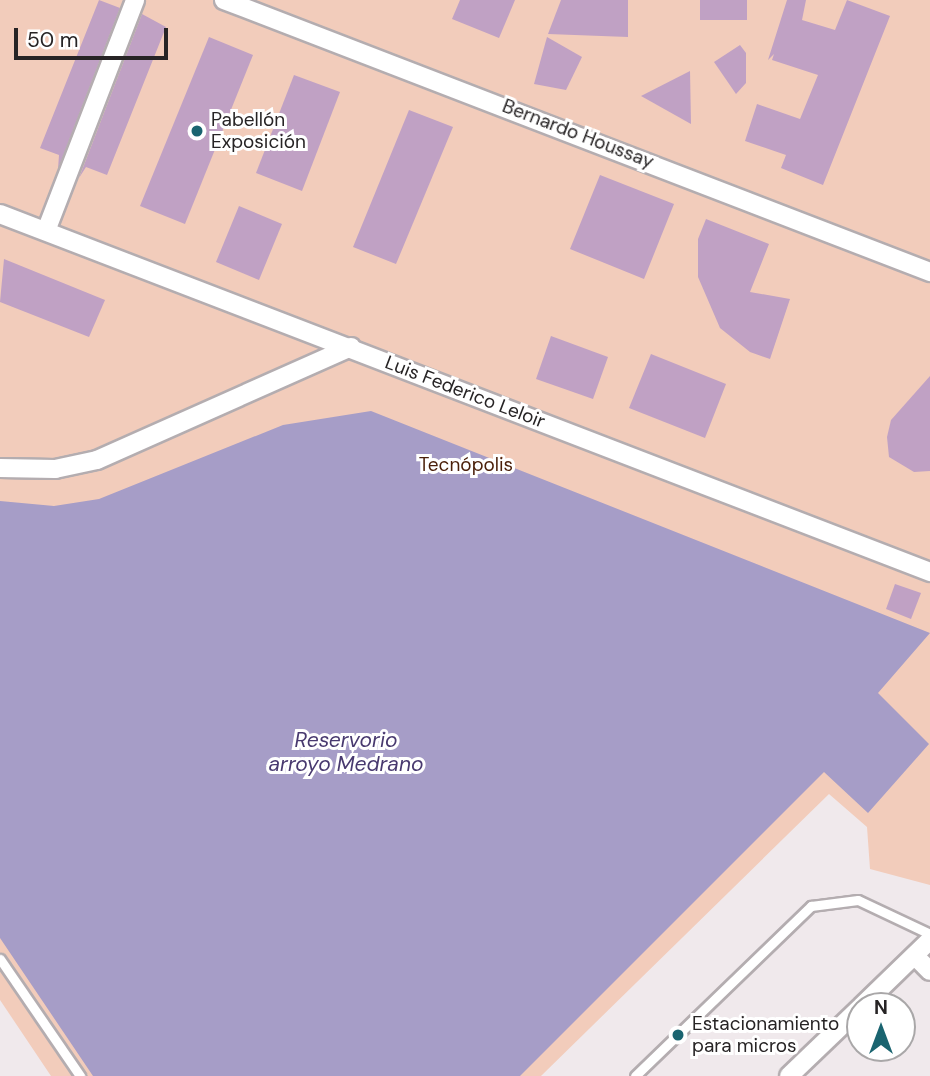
<!DOCTYPE html>
<html>
<head>
<meta charset="utf-8">
<style>
  body { margin:0 }
  #map { position:relative; width:930px; height:1076px; overflow:hidden; background:#f0e9ec; font-family:"DM Sans",sans-serif }
  div>[style] { position:absolute }
  [style*='--x'] { left:calc(var(--x)*1px); top:calc(var(--y)*1px); width:calc(var(--w)*1px); rotate:calc(var(--a)*1deg) }
  .green>* { inset:0; background:#f2ccbb }
  .water>* { inset:0; background:#a69dc7 }
  .building>* { inset:0; background:#c0a1c4 }
  .roads { filter:drop-shadow(2px 0 #b4adb0) drop-shadow(-2px 0 #b4adb0) drop-shadow(0 2px #b4adb0) drop-shadow(0 -2px #b4adb0) }
  .lane>* { height:9px; margin:-4.5px; padding:0 4.5px; transform-origin:4.5px; border-radius:4.5px; background:#fff }
  .street>* { height:18px; margin:-9px; padding:0 9px; transform-origin:9px; border-radius:9px; background:#fff }
  .dots>* { width:19px; height:19px; translate:-50% -50%; box-sizing:border-box; border:4px solid #fff; border-radius:50% }
  span { translate:-50% -50%; white-space:nowrap; text-align:center; line-height:1.15; -webkit-text-stroke:6px #fff; paint-order:stroke }
  .poi-label { font-size:19px; color:#272425 }
  .left { translate:0 -50%; text-align:left }
  .street-label { font-size:19px; color:#272425 }
  .park-label { font-size:19px; color:#4a1f09 }
  .water-label { font-size:21px; color:#48396f; font-style:italic }
  .north { position:absolute; left:846px; top:992px; width:70px; height:70px; box-sizing:border-box; background:#fff; border:2px solid #a9a7a8; border-radius:50%; rotate:0deg; font-size:19px; font-weight:700; line-height:28px; text-align:center; color:#272425 }
  .north::after { content:''; display:block; margin:auto; width:24px; height:32px; background:#1a6470; clip-path:polygon(50% 0,100% 100%,50% 72%,0 100%) }
  .scale { position:absolute; left:14px; top:28px; width:154px; height:32px; box-sizing:border-box; border:4px solid #272425; border-top:0; padding-left:9px; font-size:21px; line-height:24px; white-space:nowrap; color:#272425; -webkit-text-stroke:5px #fff; paint-order:stroke }
</style>
</head>
<body>
<div id="map">
  <div class="green">
    <div style="clip-path:polygon(0 0,930px 0,930px 885px,870px 869px,867px 827px,829px 794px,541px 1076px,51px 1076px,0 1000px)"></div>
  </div>
  <div class="water">
    <div style="clip-path:polygon(371px 411px,930px 633px,878px 693px,929px 744px,868px 813px,824px 772px,520px 1076px,93px 1076px,0 938px,0 501px,54px 506px,99px 499px,283px 425px)"></div>
  </div>
  <div class="building">
    <div style="clip-path:polygon(99px 0,120px 8px,58px 169px,59px 155px,40px 148px)"></div>
    <div style="clip-path:polygon(460px 0,515px 0,499px 38px,452px 19px)"></div>
    <div style="clip-path:polygon(561px 0,628px 0,628px 37px,548px 34px)"></div>
    <div style="clip-path:polygon(700px 0,747px 0,747px 20px,700px 20px)"></div>
    <div style="clip-path:polygon(787px 0,806px 0,802px 20px,835px 30px,847px 0,890px 16px,823px 185px,781px 168px,786px 155px,745px 141px,757px 104px,800px 119px,818px 75px,772px 60px,774px 54px,768px 60px)"></div>
    <div style="clip-path:polygon(142px 14px,166px 27px,107px 175px,86px 167px,79px 178px)"></div>
    <div style="clip-path:polygon(209px 37px,253px 55px,185px 224px,140px 206px)"></div>
    <div style="clip-path:polygon(547px 37px,582px 57px,566px 90px,534px 84px)"></div>
    <div style="clip-path:polygon(740px 45px,746px 53px,746px 83px,736px 94px,714px 62px)"></div>
    <div style="clip-path:polygon(690px 71px,691px 124px,641px 96px)"></div>
    <div style="clip-path:polygon(294px 75px,340px 92px,302px 191px,256px 173px)"></div>
    <div style="clip-path:polygon(409px 110px,453px 127px,396px 264px,353px 247px)"></div>
    <div style="clip-path:polygon(600px 175px,674px 204px,644px 279px,570px 249px)"></div>
    <div style="clip-path:polygon(239px 206px,282px 224px,259px 280px,216px 262px)"></div>
    <div style="clip-path:polygon(706px 219px,769px 244px,750px 292px,790px 299px,770px 359px,750px 352px,720px 328px,698px 277px,698px 239px)"></div>
    <div style="clip-path:polygon(4px 259px,105px 300px,89px 337px,0 302px)"></div>
    <div style="clip-path:polygon(551px 336px,608px 357px,593px 399px,536px 379px)"></div>
    <div style="clip-path:polygon(651px 354px,726px 384px,705px 438px,629px 408px)"></div>
    <div style="clip-path:polygon(930px 376px,930px 471px,914px 472px,889px 457px,887px 437px,891px 420px)"></div>
    <div style="clip-path:polygon(895px 584px,921px 593px,911px 619px,886px 609px)"></div>
  </div>
  <div class="roads">
    <div class="lane">
      <div style="--x:0;--y:959;--w:142;--a:55.6"></div>
      <div style="--x:635;--y:1076;--w:245;--a:-44"></div>
      <div style="--x:811;--y:906;--w:47;--a:-7.3"></div>
      <div style="--x:858;--y:900;--w:80;--a:25.3"></div>
    </div>
    <div class="street">
      <div style="--x:224;--y:0;--w:757;--a:21.07"></div>
      <div style="--x:0;--y:214;--w:997;--a:21.05"></div>
      <div style="--x:46;--y:231;--w:248;--a:-68.9"></div>
      <div style="--x:0;--y:468;--w:55;--a:1"></div>
      <div style="--x:55;--y:469;--w:43;--a:-12.1"></div>
      <div style="--x:97;--y:460;--w:278;--a:-24"></div>
      <div style="--x:915;--y:956;--w:21;--a:45"></div>
      <div style="--x:862;--y:1006;--w:95;--a:-44.1"></div>
      <div style="--x:789;--y:1076;--w:98;--a:-43.8"></div>
    </div>
  </div>
  <div class="dots">
    <div style="left:197px;top:131px;background:#1a6470"></div>
    <div style="left:678px;top:1035px;background:#1a6470"></div>
  </div>
  <div class="poi-label">
    <span class="left" style="left:211px;top:131px">Pabellón<br>Exposición</span>
    <span class="left" style="left:692px;top:1035px">Estacionamiento<br>para micros</span>
  </div>
  <div class="street-label">
    <span style="left:578px;top:134px;rotate:21deg">Bernardo Houssay</span>
    <span style="left:465px;top:392px;rotate:21deg">Luis Federico Leloir</span>
  </div>
  <div class="park-label">
    <span style="left:466px;top:465px">Tecnópolis</span>
  </div>
  <div class="water-label">
    <span style="left:346px;top:752px">Reservorio<br>arroyo Medrano</span>
  </div>
  <div class="north">N</div>
  <div class="scale">50 m</div>
</div>
</body>
</html>
